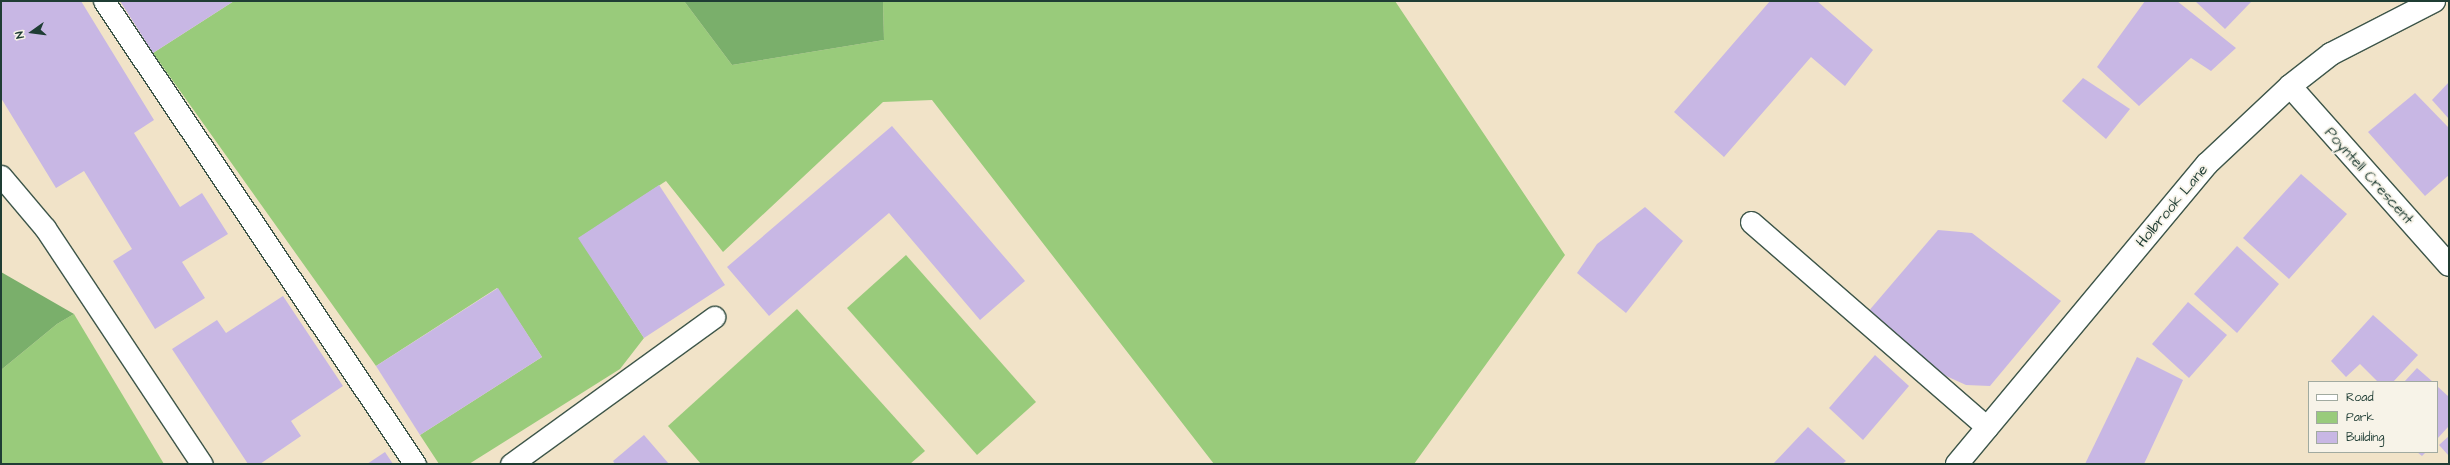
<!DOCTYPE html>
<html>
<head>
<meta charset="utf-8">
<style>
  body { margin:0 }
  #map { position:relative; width:2450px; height:465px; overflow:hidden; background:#f1e3c8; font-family:"Architects Daughter",sans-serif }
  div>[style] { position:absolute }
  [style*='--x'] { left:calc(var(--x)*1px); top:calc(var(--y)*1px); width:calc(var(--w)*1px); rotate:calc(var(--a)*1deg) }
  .green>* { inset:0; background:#99cb7b }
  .forest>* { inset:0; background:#7aaf6b }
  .building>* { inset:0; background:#c8b7e4 }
  .roads { filter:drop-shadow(1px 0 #3e564a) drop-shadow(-1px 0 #3e564a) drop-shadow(0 1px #3e564a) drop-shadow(0 -1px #3e564a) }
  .lane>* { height:21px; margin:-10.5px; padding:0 10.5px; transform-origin:10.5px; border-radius:10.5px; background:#fff }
  .street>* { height:22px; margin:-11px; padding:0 11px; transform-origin:11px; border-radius:11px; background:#fff }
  span { translate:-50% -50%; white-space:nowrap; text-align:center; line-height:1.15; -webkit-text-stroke:3.5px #f7f3e8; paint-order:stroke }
  .street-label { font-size:15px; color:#1f3d34 }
  .frame { position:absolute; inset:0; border:2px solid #1f3d34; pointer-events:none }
  .legend { position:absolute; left:2308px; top:381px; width:130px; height:72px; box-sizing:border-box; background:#f7f3e8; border:1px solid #a1aaa0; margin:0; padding:5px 7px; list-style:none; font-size:12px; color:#1f3d34 }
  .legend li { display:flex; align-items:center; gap:8px; height:20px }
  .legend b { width:20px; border:1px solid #a1aaa0 }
  .north { position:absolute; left:12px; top:12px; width:40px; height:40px; -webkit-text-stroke:3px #f7f3e8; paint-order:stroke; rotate:256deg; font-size:11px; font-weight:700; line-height:16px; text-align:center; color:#1f3d34 }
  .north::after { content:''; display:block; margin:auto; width:14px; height:18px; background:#1f3d34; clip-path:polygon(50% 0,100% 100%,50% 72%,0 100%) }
</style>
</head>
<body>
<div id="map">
  <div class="green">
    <div style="clip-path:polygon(234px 1px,684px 1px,732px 65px,884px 40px,883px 1px,1395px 1px,1565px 255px,1414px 464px,1214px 464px,932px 100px,883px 102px,723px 252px,666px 181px,579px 238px,644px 338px,620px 369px,469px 464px,439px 464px,420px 435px,542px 357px,497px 288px,376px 366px,153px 53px)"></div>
    <div style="clip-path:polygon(906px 255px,1036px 402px,977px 455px,847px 308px)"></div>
    <div style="clip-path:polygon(797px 309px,925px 451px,910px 464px,701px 464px,668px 426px)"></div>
    <div style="clip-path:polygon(74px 314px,164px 464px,1px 464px,1px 370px,57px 324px)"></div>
  </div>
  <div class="forest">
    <div style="clip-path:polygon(684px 1px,883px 1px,884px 40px,732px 65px)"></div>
    <div style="clip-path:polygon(1px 272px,74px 314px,57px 324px,1px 370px)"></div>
  </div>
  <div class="building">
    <div style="clip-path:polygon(1px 1px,81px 1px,154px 120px,134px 133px,180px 207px,202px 193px,228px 234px,182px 262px,205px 298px,155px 329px,113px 261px,132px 249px,84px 171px,56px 188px,1px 98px)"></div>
    <div style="clip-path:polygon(120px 1px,234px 1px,153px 53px)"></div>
    <div style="clip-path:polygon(1770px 1px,1817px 1px,1873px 50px,1845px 86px,1811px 57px,1724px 157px,1674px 112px)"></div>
    <div style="clip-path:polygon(2145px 1px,2177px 1px,2236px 48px,2211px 71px,2191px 58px,2139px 106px,2097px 67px)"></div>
    <div style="clip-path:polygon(2195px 1px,2252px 1px,2225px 29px)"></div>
    <div style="clip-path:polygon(2083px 78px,2130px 109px,2106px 139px,2062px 101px)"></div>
    <div style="clip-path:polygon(2449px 82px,2449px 119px,2432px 100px)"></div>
    <div style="clip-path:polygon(2415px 93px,2449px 128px,2449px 175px,2425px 196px,2368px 132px)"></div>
    <div style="clip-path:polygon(892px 126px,1025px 281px,980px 320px,889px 213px,769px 316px,727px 267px)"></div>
    <div style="clip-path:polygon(2301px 174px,2347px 214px,2289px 279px,2243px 238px)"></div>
    <div style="clip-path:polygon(659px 185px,725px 285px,644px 338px,578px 238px)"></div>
    <div style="clip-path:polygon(1645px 207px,1683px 241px,1626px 313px,1577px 273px,1597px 244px)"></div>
    <div style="clip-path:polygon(1938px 230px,1972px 233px,2061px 301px,1990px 386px,1966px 385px,1935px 371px,1867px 313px)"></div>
    <div style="clip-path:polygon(2237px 246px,2279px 284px,2237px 333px,2194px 294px)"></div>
    <div style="clip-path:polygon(498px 288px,542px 357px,420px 435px,376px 366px)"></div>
    <div style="clip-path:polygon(283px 296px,343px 386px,291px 421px,301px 436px,260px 464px,248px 464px,172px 349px,217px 320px,226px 333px)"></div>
    <div style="clip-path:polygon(2188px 302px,2227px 335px,2189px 378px,2152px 344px)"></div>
    <div style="clip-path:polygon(2373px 315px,2418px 355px,2393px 382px,2378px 382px,2360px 364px,2346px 377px,2331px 361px)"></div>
    <div style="clip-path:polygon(1875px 355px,1909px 386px,1863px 440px,1829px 408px)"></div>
    <div style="clip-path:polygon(2137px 357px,2183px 380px,2144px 464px,2085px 464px)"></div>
    <div style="clip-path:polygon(2417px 368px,2433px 382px,2404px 382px)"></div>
    <div style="clip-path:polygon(2437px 386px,2449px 397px,2449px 426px,2437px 439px)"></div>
    <div style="clip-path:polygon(1808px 427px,1846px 461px,1842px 464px,1773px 464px)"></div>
    <div style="clip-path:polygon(644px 435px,669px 464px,615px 464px,613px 461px)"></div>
    <div style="clip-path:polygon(2449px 436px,2449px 456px,2439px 445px)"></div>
    <div style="clip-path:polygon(385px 452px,393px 464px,367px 464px)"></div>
    <div style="clip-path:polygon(2417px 452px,2426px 452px,2422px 456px)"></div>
  </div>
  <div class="roads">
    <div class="lane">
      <div style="--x:104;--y:1;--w:558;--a:56.11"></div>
      <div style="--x:1;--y:176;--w:68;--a:49.8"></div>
      <div style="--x:45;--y:228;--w:283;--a:56.4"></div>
      <div style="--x:1751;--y:222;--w:313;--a:41"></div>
      <div style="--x:511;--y:464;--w:251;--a:-35.9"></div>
    </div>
    <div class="street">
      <div style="--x:2290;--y:86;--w:239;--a:48.4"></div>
      <div style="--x:1957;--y:464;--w:391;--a:-50.2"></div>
      <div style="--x:2207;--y:164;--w:114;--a:-43.2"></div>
      <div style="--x:2290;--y:86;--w:52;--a:-38"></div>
      <div style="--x:2331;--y:54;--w:116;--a:-27.2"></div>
    </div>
  </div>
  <div class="street-label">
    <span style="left:2369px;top:176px;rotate:48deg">Poyntell Crescent</span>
    <span style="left:2172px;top:206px;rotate:-50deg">Holbrook Lane</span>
  </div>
  <div class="frame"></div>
  <ul class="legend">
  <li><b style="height:5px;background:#fff"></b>Road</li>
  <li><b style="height:11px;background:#99cb7b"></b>Park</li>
  <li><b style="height:11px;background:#c8b7e4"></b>Building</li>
  </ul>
  <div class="north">N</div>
</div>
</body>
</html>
